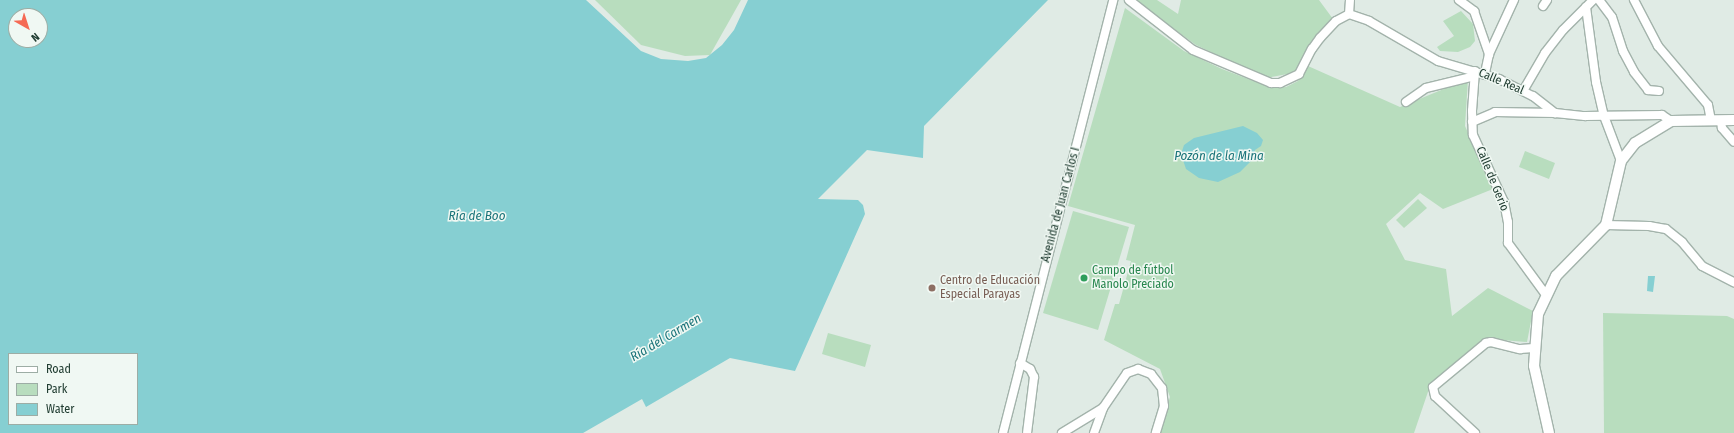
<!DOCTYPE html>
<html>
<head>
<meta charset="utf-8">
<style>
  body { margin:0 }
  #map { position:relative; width:1734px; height:433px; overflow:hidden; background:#e0ebe5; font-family:"Fira Sans Condensed",sans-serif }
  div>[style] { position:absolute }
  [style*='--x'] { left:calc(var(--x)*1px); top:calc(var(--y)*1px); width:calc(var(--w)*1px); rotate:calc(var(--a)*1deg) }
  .green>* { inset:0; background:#b8ddbe }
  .water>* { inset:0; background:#86cfd2 }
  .roads { filter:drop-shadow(1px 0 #a3b3ab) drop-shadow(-1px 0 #a3b3ab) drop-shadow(0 1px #a3b3ab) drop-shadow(0 -1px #a3b3ab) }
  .minor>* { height:8px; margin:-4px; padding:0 4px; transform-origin:4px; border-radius:4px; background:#fff }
  .tertiary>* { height:10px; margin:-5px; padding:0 5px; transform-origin:5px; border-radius:5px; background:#fff }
  .dots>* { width:11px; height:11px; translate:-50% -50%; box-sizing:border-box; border:2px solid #f0f8f3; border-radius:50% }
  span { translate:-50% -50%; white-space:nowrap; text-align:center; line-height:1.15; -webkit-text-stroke:3px #f0f8f3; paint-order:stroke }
  .street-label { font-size:12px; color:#203c31 }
  .leisure-label { font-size:12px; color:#27864d }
  .left { translate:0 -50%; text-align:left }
  .education-label { font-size:12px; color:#785e54 }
  .water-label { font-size:13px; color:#197379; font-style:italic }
  .legend { position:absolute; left:8px; top:353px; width:130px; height:72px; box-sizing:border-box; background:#f0f8f3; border:1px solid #9dada5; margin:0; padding:5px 7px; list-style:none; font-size:12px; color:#203c31 }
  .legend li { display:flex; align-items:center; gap:8px; height:20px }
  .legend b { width:20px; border:1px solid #9dada5 }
  .north { position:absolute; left:8px; top:8px; width:40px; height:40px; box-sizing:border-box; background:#f0f8f3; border:1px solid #9dada5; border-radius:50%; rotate:141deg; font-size:11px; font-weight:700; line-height:16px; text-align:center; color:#203c31 }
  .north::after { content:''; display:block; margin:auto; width:14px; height:18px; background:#f56a54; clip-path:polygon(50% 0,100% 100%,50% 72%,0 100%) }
</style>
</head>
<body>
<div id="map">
  <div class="green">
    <div style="clip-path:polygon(595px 0,741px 0,710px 55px,685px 56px,641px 45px)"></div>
    <div style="clip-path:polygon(1134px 0,1157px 0,1178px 14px,1181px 0,1319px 0,1333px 19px,1309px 46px,1302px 63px,1293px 73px,1266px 78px,1196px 45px)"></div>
    <div style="clip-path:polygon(1125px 8px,1184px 51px,1222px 69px,1272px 88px,1286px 87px,1298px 81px,1308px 66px,1400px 107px,1468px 79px,1465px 126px,1493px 189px,1443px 209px,1420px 193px,1386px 224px,1405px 260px,1446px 269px,1452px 316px,1488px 288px,1533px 311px,1527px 342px,1489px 339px,1431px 383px,1414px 433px,1159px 433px,1170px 397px,1160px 369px,1104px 340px,1115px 304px,1119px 304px,1131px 261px,1126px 260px,1135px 225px,1068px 206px)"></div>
    <div style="clip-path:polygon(1461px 11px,1473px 24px,1475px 41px,1470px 47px,1458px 52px,1440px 51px,1437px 47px,1454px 36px,1443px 21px)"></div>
    <div style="clip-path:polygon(1525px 151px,1555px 163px,1549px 179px,1519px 167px)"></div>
    <div style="clip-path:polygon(1418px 199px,1427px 208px,1404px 228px,1396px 220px)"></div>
    <div style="clip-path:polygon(1073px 211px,1129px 227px,1098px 330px,1043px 313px)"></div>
    <div style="clip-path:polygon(1603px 313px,1727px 316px,1734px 319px,1734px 433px,1604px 433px)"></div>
    <div style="clip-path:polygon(828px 333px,871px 345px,865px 367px,822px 354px)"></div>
  </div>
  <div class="water">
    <div style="clip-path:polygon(evenodd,0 0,586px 0,641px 51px,661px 59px,688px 61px,706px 58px,722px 45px,734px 30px,748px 0,1048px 0,924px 126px,923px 158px,867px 150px,818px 199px,858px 200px,863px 205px,865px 214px,795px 371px,730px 358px,646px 407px,642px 399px,583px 433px,0 433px,0 0,16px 16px,40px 16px,40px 40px,16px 40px,16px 16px,0 0,9px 354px,137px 354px,137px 424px,9px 424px,9px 354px)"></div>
    <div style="clip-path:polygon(1243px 126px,1257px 133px,1263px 140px,1261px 146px,1255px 150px,1251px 161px,1240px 172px,1218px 182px,1199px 178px,1186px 169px,1181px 154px,1184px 145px,1194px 138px)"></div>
    <div style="clip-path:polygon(1648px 276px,1655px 276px,1653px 292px,1647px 291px)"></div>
  </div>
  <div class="roads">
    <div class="minor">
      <div style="--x:1129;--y:0;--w:81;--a:38"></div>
      <div style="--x:1193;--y:50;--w:85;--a:22.9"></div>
      <div style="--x:1271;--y:83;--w:9;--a:0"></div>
      <div style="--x:1280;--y:83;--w:21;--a:-25"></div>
      <div style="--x:1299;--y:74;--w:28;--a:-63"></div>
      <div style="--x:1312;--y:49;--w:14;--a:-54"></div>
      <div style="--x:1320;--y:38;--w:23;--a:-47"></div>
      <div style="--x:1336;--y:21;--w:15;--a:-28"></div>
      <div style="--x:1459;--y:0;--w:19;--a:36"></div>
      <div style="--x:1474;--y:11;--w:46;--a:70.8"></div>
      <div style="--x:1599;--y:0;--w:21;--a:53"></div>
      <div style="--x:1612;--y:17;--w:36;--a:72"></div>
      <div style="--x:1623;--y:51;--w:24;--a:62"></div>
      <div style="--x:1634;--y:72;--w:23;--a:52"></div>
      <div style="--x:1648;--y:90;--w:11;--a:5"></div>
      <div style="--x:1634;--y:0;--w:52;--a:62.4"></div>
      <div style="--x:1658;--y:46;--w:77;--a:49.7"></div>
      <div style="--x:1708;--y:105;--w:15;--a:79"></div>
      <div style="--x:1543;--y:6;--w:7;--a:-56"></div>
      <div style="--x:1586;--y:7;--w:76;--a:82.4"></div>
      <div style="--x:1596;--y:82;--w:35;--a:77"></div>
      <div style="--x:1604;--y:116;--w:48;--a:69.3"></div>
      <div style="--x:1349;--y:14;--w:21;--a:19"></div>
      <div style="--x:1369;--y:21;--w:80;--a:30.1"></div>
      <div style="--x:1438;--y:61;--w:64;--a:16.4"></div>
      <div style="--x:1499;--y:79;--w:38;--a:27"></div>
      <div style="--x:1533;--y:96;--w:28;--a:38"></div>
      <div style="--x:1555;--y:113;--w:30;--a:6"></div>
      <div style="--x:1585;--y:116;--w:77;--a:-0.7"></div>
      <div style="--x:1662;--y:115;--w:11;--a:34"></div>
      <div style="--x:1349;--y:14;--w:14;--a:-86"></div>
      <div style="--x:1475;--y:71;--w:40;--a:94.3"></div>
      <div style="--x:1472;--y:111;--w:24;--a:88"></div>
      <div style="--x:1473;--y:135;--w:74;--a:65.2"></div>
      <div style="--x:1504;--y:202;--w:20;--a:79"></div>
      <div style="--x:1508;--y:222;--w:21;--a:90"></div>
      <div style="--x:1508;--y:243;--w:64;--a:53.8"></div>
      <div style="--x:1485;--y:73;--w:19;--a:-78"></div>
      <div style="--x:1489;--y:54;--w:60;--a:-65.2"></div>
      <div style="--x:1523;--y:91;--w:44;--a:-59.9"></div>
      <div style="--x:1545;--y:53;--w:29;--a:-52"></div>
      <div style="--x:1563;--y:30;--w:42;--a:-45"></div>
      <div style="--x:1406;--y:102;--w:24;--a:-35"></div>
      <div style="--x:1426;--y:88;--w:50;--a:-13.8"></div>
      <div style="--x:1472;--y:122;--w:25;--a:-23"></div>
      <div style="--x:1495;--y:112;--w:60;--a:1"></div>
      <div style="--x:1721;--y:122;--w:6;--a:81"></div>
      <div style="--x:1722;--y:128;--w:18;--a:49"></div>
      <div style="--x:1606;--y:225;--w:43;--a:1.3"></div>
      <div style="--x:1649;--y:226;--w:17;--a:10"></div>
      <div style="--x:1666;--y:229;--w:21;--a:39"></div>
      <div style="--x:1682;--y:242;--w:31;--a:50"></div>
      <div style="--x:1702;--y:266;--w:36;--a:27"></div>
      <div style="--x:1020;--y:363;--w:12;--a:31"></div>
      <div style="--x:1030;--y:369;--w:9;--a:63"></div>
      <div style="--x:1034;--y:377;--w:56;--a:97.1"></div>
      <div style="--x:1003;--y:433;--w:447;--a:-75.7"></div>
      <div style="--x:1062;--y:433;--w:48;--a:-31.4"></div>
      <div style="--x:1094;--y:433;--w:27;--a:-70"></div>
      <div style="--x:1103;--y:408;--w:42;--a:-55.6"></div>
      <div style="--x:1127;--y:373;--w:12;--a:-20"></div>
      <div style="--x:1138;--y:369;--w:14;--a:21"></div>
      <div style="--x:1151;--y:374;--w:18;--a:52"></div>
      <div style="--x:1162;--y:388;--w:18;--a:84"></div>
      <div style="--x:1164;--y:406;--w:28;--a:107"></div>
      <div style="--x:1475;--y:433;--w:54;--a:-137.2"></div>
      <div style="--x:1435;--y:396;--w:9;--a:-103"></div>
      <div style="--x:1433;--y:387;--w:69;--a:-39.7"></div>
      <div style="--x:1486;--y:343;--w:5;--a:-11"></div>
      <div style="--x:1491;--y:342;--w:30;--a:14"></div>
      <div style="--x:1520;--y:349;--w:14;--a:-4"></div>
    </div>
    <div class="tertiary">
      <div style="--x:1549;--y:433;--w:69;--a:-102.6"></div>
      <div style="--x:1534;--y:366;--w:52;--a:-85.6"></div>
      <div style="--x:1538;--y:314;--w:42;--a:-64.7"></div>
      <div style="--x:1556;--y:276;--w:71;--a:-45.6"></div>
      <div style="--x:1606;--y:225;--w:66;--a:-76.8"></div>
      <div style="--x:1621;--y:161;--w:23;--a:-52"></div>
      <div style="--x:1635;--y:143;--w:42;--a:-31.4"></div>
      <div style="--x:1671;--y:121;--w:63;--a:-0.9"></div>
    </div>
  </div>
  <div class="dots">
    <div style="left:1084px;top:278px;background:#2e9e5b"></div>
    <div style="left:932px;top:288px;background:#8d6e63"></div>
  </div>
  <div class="street-label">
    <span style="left:1501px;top:82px;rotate:23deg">Calle Real</span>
    <span style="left:1492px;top:179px;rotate:68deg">Calle de Gerio</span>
    <span style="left:1061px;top:205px;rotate:-75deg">Avenida de Juan Carlos I</span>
  </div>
  <div class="leisure-label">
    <span class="left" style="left:1092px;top:278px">Campo de fútbol<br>Manolo Preciado</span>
  </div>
  <div class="education-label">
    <span class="left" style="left:940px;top:288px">Centro de Educación<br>Especial Parayas</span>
  </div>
  <div class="water-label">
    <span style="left:1219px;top:156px">Pozón de la Mina</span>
    <span style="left:477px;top:216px">Ría de Boo</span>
    <span style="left:666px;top:338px;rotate:-31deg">Ría del Carmen</span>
  </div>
  <ul class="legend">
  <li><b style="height:5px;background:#fff"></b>Road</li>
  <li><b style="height:11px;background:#b8ddbe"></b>Park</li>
  <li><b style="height:11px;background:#86cfd2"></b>Water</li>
  </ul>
  <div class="north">N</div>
</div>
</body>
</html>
